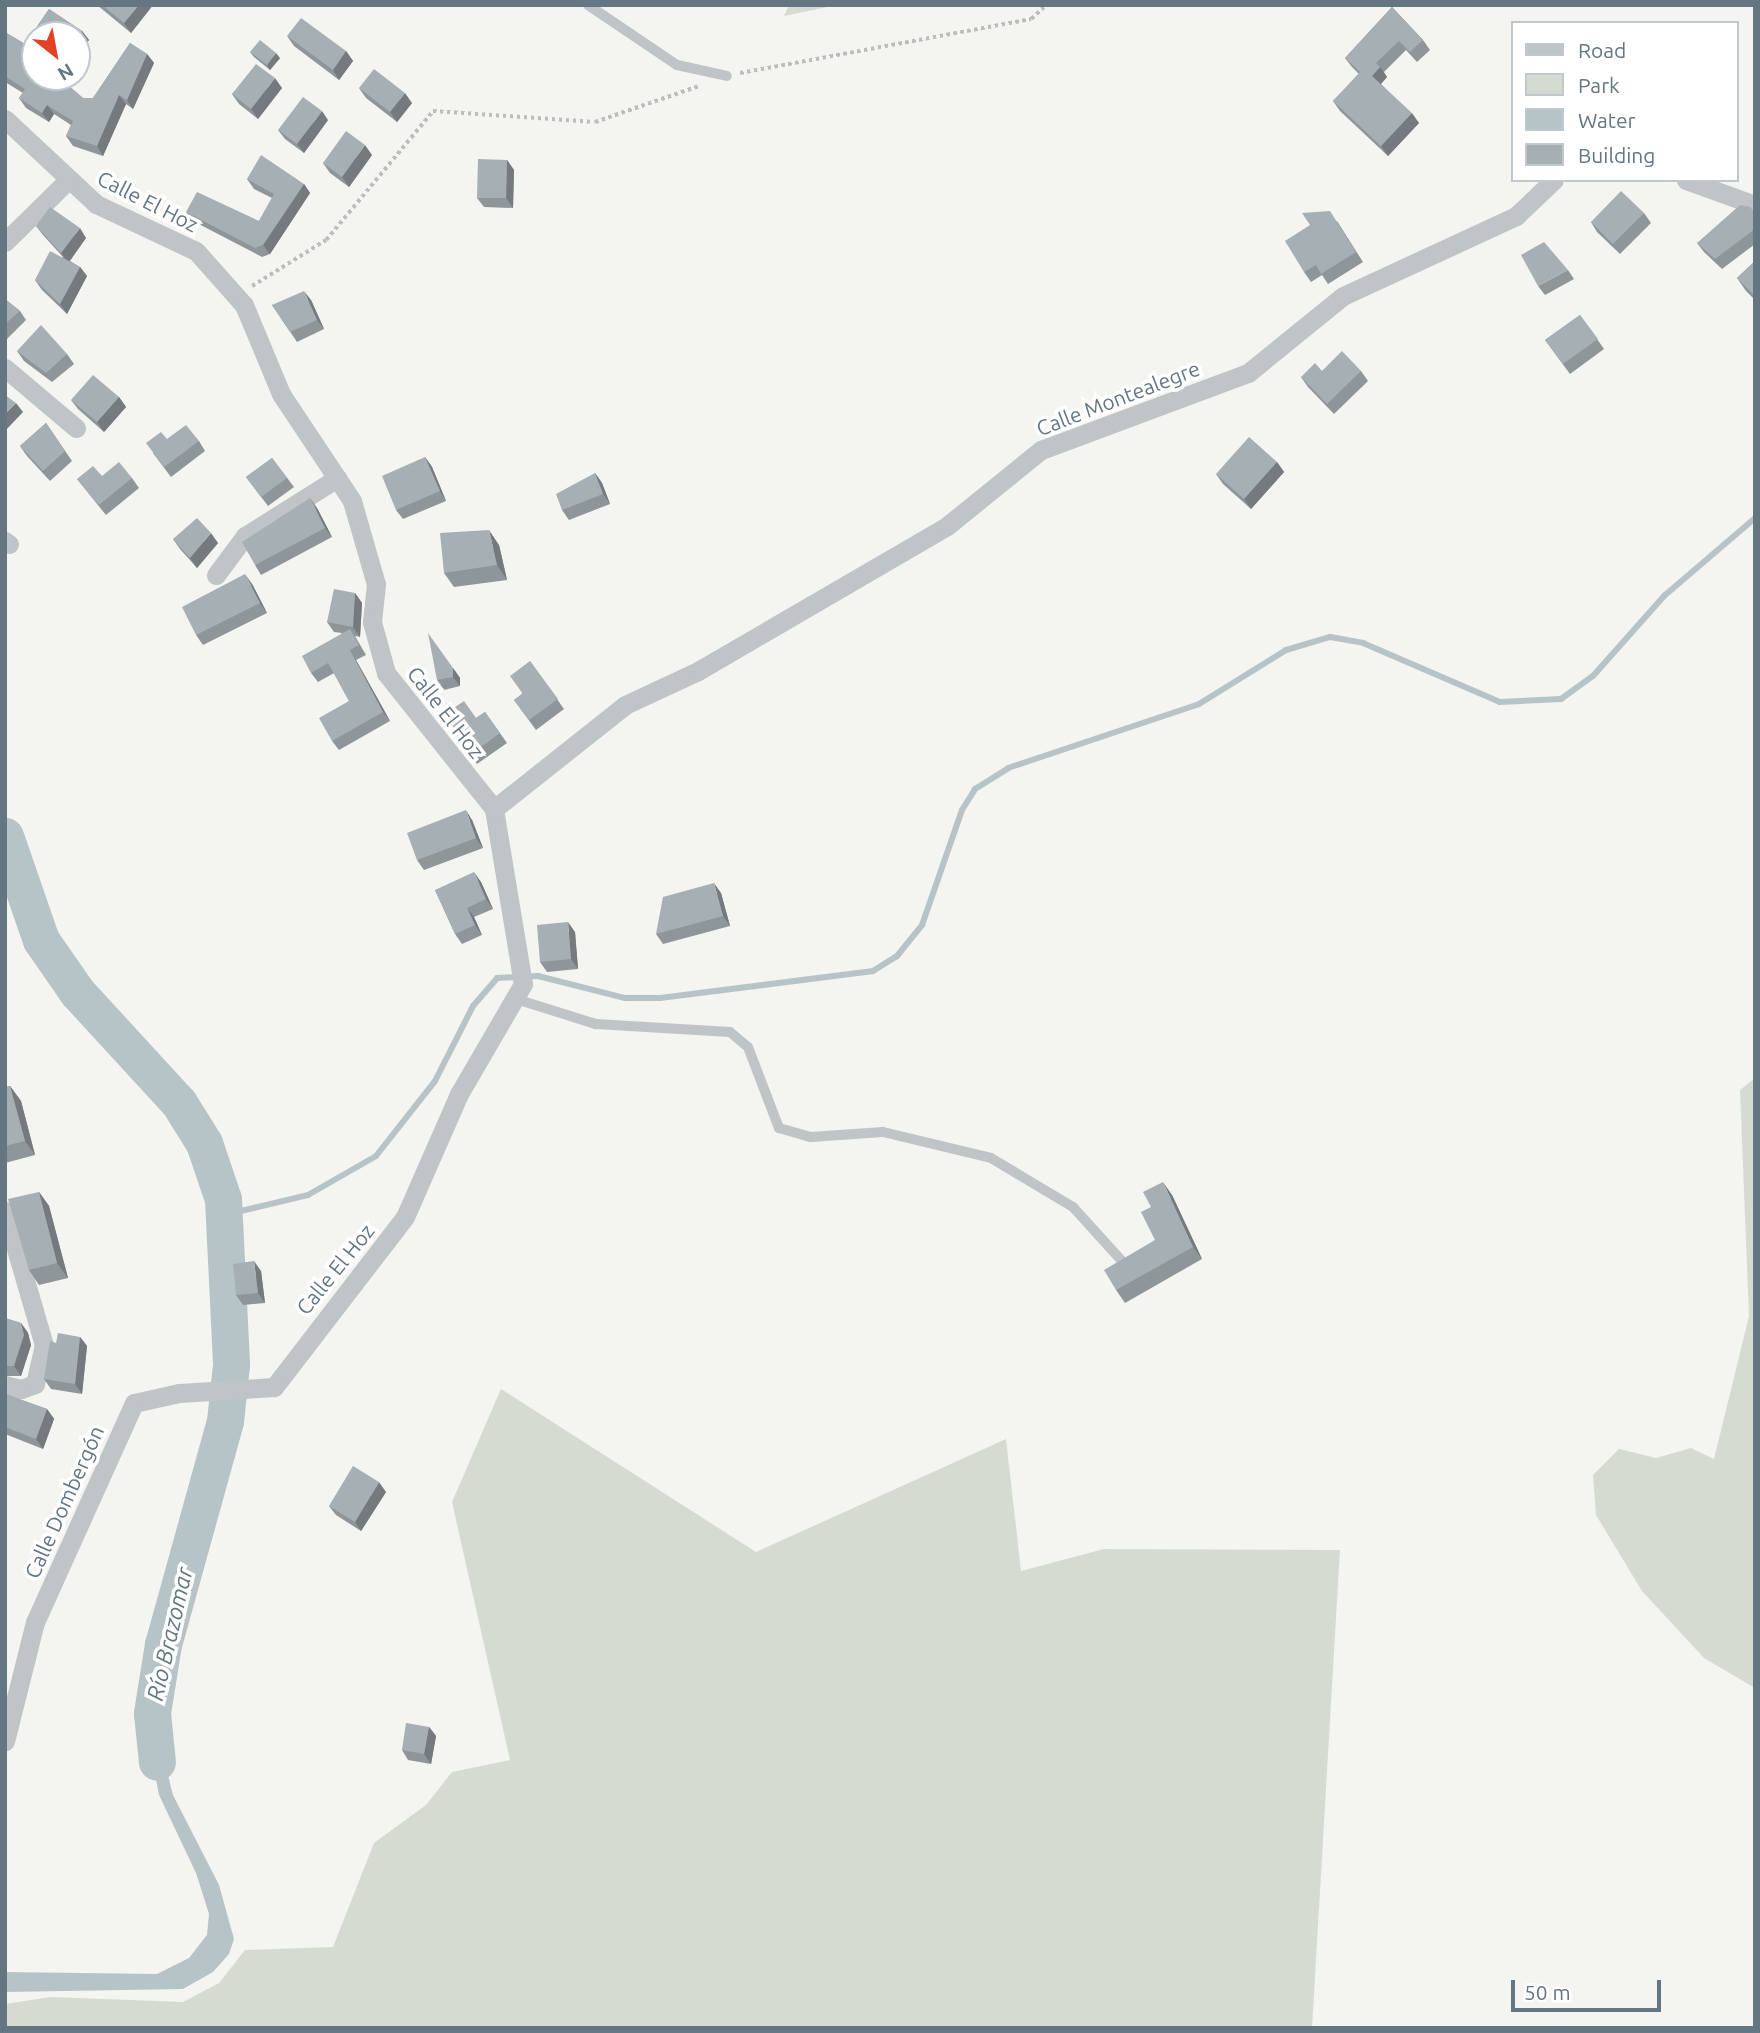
<!DOCTYPE html>
<html>
<head>
<meta charset="utf-8">
<style>
  body { margin:0 }
  #map { position:relative; width:1760px; height:2033px; overflow:hidden; background:#f4f4f0; font-family:Ubuntu,sans-serif }
  div>[style] { position:absolute }
  [style*='--x'] { left:calc(var(--x)*1px); top:calc(var(--y)*1px); width:calc(var(--w)*1px); rotate:calc(var(--a)*1deg) }
  .green>* { inset:0; background:#d6dbd1 }
  .water>* { inset:0; background:#b7c4c7 }
  .stream>* { height:6px; margin:-3px; padding:0 3px; transform-origin:3px; border-radius:3px; background:#b7c4c7 }
  .river>* { height:37px; margin:-18.5px; padding:0 18.5px; transform-origin:18.5px; border-radius:18.5px; background:#b7c4c7 }
  .path>* { height:3.5px; margin-top:-1.75px; transform-origin:0; background:repeating-linear-gradient(90deg,#bbbdbf 0 3.5px,transparent 0 7px) }
  .service>* { height:10px; margin:-5px; padding:0 5px; transform-origin:5px; border-radius:5px; background:#bfc4c6 }
  .minor>* { height:19px; margin:-9.5px; padding:0 9.5px; transform-origin:9.5px; border-radius:9.5px; background:#bfc4c6 }
  .wall>* { inset:0; background:#8f969a }
  .shaded-wall>* { inset:0; background:#747a7d }
  .building>* { inset:0; background:#a6afb3 }
  span { translate:-50% -50%; white-space:nowrap; text-align:center; line-height:1.15; -webkit-text-stroke:7px #fff; paint-order:stroke }
  .street-label { font-size:21px; color:#637681 }
  .water-label { font-size:23px; color:#5f787f; font-style:italic }
  .frame { position:absolute; inset:0; border:7px solid #637681; pointer-events:none }
  .legend { position:absolute; left:1511px; top:21px; width:228px; height:161px; box-sizing:border-box; background:#fff; border:2px solid #c1c8cd; margin:0; padding:9px 12px; list-style:none; font-size:21px; color:#637681 }
  .legend li { display:flex; align-items:center; gap:14px; height:35px }
  .legend b { width:35px; border:2px solid #c1c8cd }
  .north { position:absolute; left:21px; top:21px; width:70px; height:70px; box-sizing:border-box; background:#fff; border:2px solid #c1c8cd; border-radius:50%; rotate:149deg; font-size:19px; font-weight:700; line-height:28px; text-align:center; color:#637681 }
  .north::after { content:''; display:block; margin:auto; width:24px; height:32px; background:#e14124; clip-path:polygon(50% 0,100% 100%,50% 72%,0 100%) }
  .scale { position:absolute; left:1511px; top:1980px; width:150px; height:32px; box-sizing:border-box; border:4px solid #637681; border-top:0; padding-left:9px; font-size:21px; line-height:24px; white-space:nowrap; color:#637681; -webkit-text-stroke:5px #fff; paint-order:stroke }
</style>
</head>
<body>
<div id="map">
  <div class="green">
    <div style="clip-path:polygon(789px 5px,837px 5px,784px 16px)"></div>
    <div style="clip-path:polygon(1755px 1078px,1755px 1688px,1704px 1658px,1642px 1591px,1596px 1515px,1593px 1475px,1619px 1449px,1656px 1458px,1691px 1448px,1714px 1459px,1749px 1316px,1740px 1090px)"></div>
    <div style="clip-path:polygon(501px 1389px,756px 1552px,1006px 1439px,1021px 1571px,1104px 1549px,1340px 1550px,1312px 2028px,5px 2028px,5px 2004px,51px 1997px,183px 2002px,219px 1983px,245px 1950px,333px 1947px,374px 1843px,426px 1805px,452px 1772px,510px 1760px,452px 1502px)"></div>
  </div>
  <div class="water">
    <div style="clip-path:polygon(152px 1713px,173px 1795px,219px 1885px,234px 1939px,229px 1954px,213px 1972px,183px 1989px,5px 1992px,5px 1972px,157px 1974px,189px 1958px,207px 1935px,209px 1914px,196px 1873px,159px 1795px,150px 1748px)"></div>
  </div>
  <div class="stream">
    <div style="--x:224;--y:1215;--w:86;--a:-13.4"></div>
    <div style="--x:308;--y:1195;--w:78;--a:-29.8"></div>
    <div style="--x:376;--y:1156;--w:95;--a:-51.8"></div>
    <div style="--x:435;--y:1081;--w:84;--a:-63.1"></div>
    <div style="--x:473;--y:1006;--w:37;--a:-49"></div>
    <div style="--x:497;--y:978;--w:41;--a:-2.8"></div>
    <div style="--x:538;--y:976;--w:90;--a:14.2"></div>
    <div style="--x:625;--y:998;--w:35;--a:0"></div>
    <div style="--x:660;--y:998;--w:215;--a:-7.2"></div>
    <div style="--x:873;--y:971;--w:28;--a:-32"></div>
    <div style="--x:897;--y:956;--w:40;--a:-51"></div>
    <div style="--x:922;--y:925;--w:122;--a:-70.8"></div>
    <div style="--x:962;--y:810;--w:25;--a:-58"></div>
    <div style="--x:975;--y:789;--w:39;--a:-32"></div>
    <div style="--x:1008;--y:768;--w:201;--a:-18.5"></div>
    <div style="--x:1199;--y:704;--w:102;--a:-31.8"></div>
    <div style="--x:1286;--y:650;--w:46;--a:-16.5"></div>
    <div style="--x:1330;--y:637;--w:34;--a:10"></div>
    <div style="--x:1363;--y:643;--w:149;--a:23.3"></div>
    <div style="--x:1500;--y:702;--w:61;--a:-2.8"></div>
    <div style="--x:1561;--y:699;--w:39;--a:-36"></div>
    <div style="--x:1593;--y:676;--w:107;--a:-48.4"></div>
    <div style="--x:1664;--y:596;--w:120;--a:-40.6"></div>
  </div>
  <div class="river">
    <div style="--x:5;--y:836;--w:110;--a:70.9"></div>
    <div style="--x:41;--y:940;--w:63;--a:55.3"></div>
    <div style="--x:77;--y:992;--w:151;--a:47.4"></div>
    <div style="--x:179;--y:1103;--w:47;--a:58"></div>
    <div style="--x:204;--y:1143;--w:59;--a:71.3"></div>
    <div style="--x:223;--y:1199;--w:166;--a:87.2"></div>
    <div style="--x:231;--y:1365;--w:56;--a:96.1"></div>
    <div style="--x:225;--y:1421;--w:231;--a:105.5"></div>
    <div style="--x:163;--y:1644;--w:70;--a:99.1"></div>
    <div style="--x:152;--y:1713;--w:49;--a:84.2"></div>
  </div>
  <div class="path">
    <div style="--x:740;--y:73;--w:296;--a:-10.5"></div>
    <div style="--x:1031;--y:19;--w:21;--a:-43"></div>
    <div style="--x:252;--y:286;--w:87;--a:-31.9"></div>
    <div style="--x:326;--y:240;--w:168;--a:-50.3"></div>
    <div style="--x:433;--y:111;--w:162;--a:3.9"></div>
    <div style="--x:595;--y:122;--w:110;--a:-19.1"></div>
  </div>
  <div class="service">
    <div style="--x:588;--y:5;--w:107;--a:34"></div>
    <div style="--x:677;--y:65;--w:51;--a:12.4"></div>
    <div style="--x:516;--y:999;--w:84;--a:17.4"></div>
    <div style="--x:596;--y:1024;--w:134;--a:3.4"></div>
    <div style="--x:730;--y:1032;--w:23;--a:40"></div>
    <div style="--x:748;--y:1047;--w:87;--a:69.1"></div>
    <div style="--x:779;--y:1128;--w:33;--a:16"></div>
    <div style="--x:811;--y:1137;--w:72;--a:-4"></div>
    <div style="--x:883;--y:1132;--w:111;--a:13.5"></div>
    <div style="--x:991;--y:1158;--w:96;--a:30.9"></div>
    <div style="--x:1073;--y:1207;--w:73;--a:47.8"></div>
  </div>
  <div class="minor">
    <div style="--x:5;--y:119;--w:125;--a:43"></div>
    <div style="--x:96;--y:204;--w:110;--a:25.2"></div>
    <div style="--x:196;--y:251;--w:72;--a:48.4"></div>
    <div style="--x:244;--y:305;--w:96;--a:67.4"></div>
    <div style="--x:281;--y:394;--w:128;--a:56.4"></div>
    <div style="--x:352;--y:501;--w:86;--a:73.9"></div>
    <div style="--x:376;--y:584;--w:38;--a:96"></div>
    <div style="--x:372;--y:622;--w:53;--a:74.6"></div>
    <div style="--x:386;--y:673;--w:174;--a:51.5"></div>
    <div style="--x:494;--y:809;--w:177;--a:80.6"></div>
    <div style="--x:523;--y:984;--w:127;--a:120.2"></div>
    <div style="--x:459;--y:1094;--w:134;--a:113.7"></div>
    <div style="--x:405;--y:1217;--w:215;--a:127.6"></div>
    <div style="--x:274;--y:1387;--w:95;--a:176.4"></div>
    <div style="--x:179;--y:1393;--w:46;--a:167.5"></div>
    <div style="--x:134;--y:1403;--w:240;--a:114.3"></div>
    <div style="--x:35;--y:1622;--w:123;--a:104.1"></div>
    <div style="--x:1686;--y:180;--w:73;--a:19.9"></div>
    <div style="--x:5;--y:242;--w:87;--a:-44.5"></div>
    <div style="--x:5;--y:368;--w:93;--a:40.2"></div>
    <div style="--x:5;--y:541;--w:5;--a:37"></div>
    <div style="--x:216;--y:575;--w:49;--a:-53.4"></div>
    <div style="--x:245;--y:536;--w:109;--a:-32.2"></div>
    <div style="--x:494;--y:809;--w:167;--a:-38.4"></div>
    <div style="--x:625;--y:705;--w:81;--a:-25"></div>
    <div style="--x:698;--y:671;--w:288;--a:-30.2"></div>
    <div style="--x:947;--y:526;--w:121;--a:-39"></div>
    <div style="--x:1041;--y:450;--w:221;--a:-20.4"></div>
    <div style="--x:1248;--y:373;--w:122;--a:-39"></div>
    <div style="--x:1343;--y:296;--w:191;--a:-24.8"></div>
    <div style="--x:1516;--y:216;--w:52;--a:-43.5"></div>
    <div style="--x:5;--y:1211;--w:140;--a:73.8"></div>
    <div style="--x:44;--y:1345;--w:40;--a:103"></div>
    <div style="--x:35;--y:1384;--w:15;--a:160"></div>
    <div style="--x:21;--y:1389;--w:16;--a:-166"></div>
  </div>
  <div class="wall">
    <div style="clip-path:polygon(97px 5px,153px 5px,131px 33px)"></div>
    <div style="clip-path:polygon(1392px 7px,1423px 40px,1430px 50px,1417px 62px,1406px 50px,1384px 72px,1387px 77px,1381px 84px,1419px 123px,1388px 156px,1340px 111px,1333px 101px,1359px 74px,1352px 67px,1345px 58px)"></div>
    <div style="clip-path:polygon(49px 9px,82px 31px,89px 40px,77px 58px,77px 35px,35px 35px,35px 77px,64px 77px,62px 80px,83px 98px,93px 98px,130px 43px,147px 54px,154px 63px,133px 109px,126px 104px,103px 156px,73px 146px,66px 136px,71px 125px,54px 114px,49px 122px,26px 108px,19px 98px,23px 93px,5px 82px,5px 32px,25px 44px)"></div>
    <div style="clip-path:polygon(287px 36px,346px 51px,353px 61px,339px 80px,294px 46px)"></div>
    <div style="clip-path:polygon(250px 52px,280px 58px,270px 70px,254px 57px)"></div>
    <div style="clip-path:polygon(282px 88px,258px 119px,239px 104px,232px 94px)"></div>
    <div style="clip-path:polygon(359px 88px,412px 103px,397px 122px,366px 98px)"></div>
    <div style="clip-path:polygon(328px 120px,304px 153px,285px 139px,278px 130px)"></div>
    <div style="clip-path:polygon(372px 155px,349px 187px,330px 173px,323px 163px)"></div>
    <div style="clip-path:polygon(507px 160px,514px 170px,513px 208px,484px 207px,477px 198px)"></div>
    <div style="clip-path:polygon(247px 179px,304px 184px,310px 193px,270px 254px,262px 257px,193px 221px,186px 212px,259px 221px,272px 198px,254px 189px)"></div>
    <div style="clip-path:polygon(1644px 213px,1651px 223px,1620px 254px,1597px 232px,1591px 222px)"></div>
    <div style="clip-path:polygon(1755px 213px,1755px 244px,1722px 269px,1704px 252px,1697px 243px)"></div>
    <div style="clip-path:polygon(1337px 221px,1363px 262px,1328px 284px,1322px 275px,1311px 282px,1304px 272px)"></div>
    <div style="clip-path:polygon(36px 226px,86px 238px,70px 261px,80px 267px,87px 276px,67px 314px,42px 290px,35px 280px,63px 257px,43px 235px)"></div>
    <div style="clip-path:polygon(1755px 261px,1755px 300px,1746px 291px,1737px 278px)"></div>
    <div style="clip-path:polygon(1568px 270px,1574px 279px,1545px 295px,1538px 286px)"></div>
    <div style="clip-path:polygon(5px 299px,20px 311px,26px 320px,5px 341px)"></div>
    <div style="clip-path:polygon(311px 300px,324px 329px,297px 342px,272px 305px)"></div>
    <div style="clip-path:polygon(1580px 315px,1604px 349px,1570px 374px,1545px 340px)"></div>
    <div style="clip-path:polygon(17px 351px,67px 354px,74px 364px,52px 382px,24px 361px)"></div>
    <div style="clip-path:polygon(1322px 371px,1361px 371px,1368px 381px,1334px 414px,1308px 387px,1301px 377px)"></div>
    <div style="clip-path:polygon(119px 397px,126px 407px,104px 432px,78px 409px,71px 400px)"></div>
    <div style="clip-path:polygon(46px 423px,72px 461px,50px 481px,27px 456px,20px 446px)"></div>
    <div style="clip-path:polygon(167px 439px,199px 441px,205px 451px,171px 477px,153px 453px)"></div>
    <div style="clip-path:polygon(425px 457px,432px 467px,446px 501px,403px 519px,396px 510px)"></div>
    <div style="clip-path:polygon(272px 458px,294px 487px,268px 506px,246px 477px)"></div>
    <div style="clip-path:polygon(1277px 462px,1284px 472px,1251px 509px,1223px 484px,1216px 474px)"></div>
    <div style="clip-path:polygon(595px 473px,602px 483px,610px 504px,569px 520px,562px 510px)"></div>
    <div style="clip-path:polygon(132px 478px,139px 488px,106px 515px,77px 479px)"></div>
    <div style="clip-path:polygon(317px 508px,332px 537px,261px 575px,255px 565px)"></div>
    <div style="clip-path:polygon(173px 539px,218px 543px,197px 568px,180px 549px)"></div>
    <div style="clip-path:polygon(499px 545px,507px 580px,454px 587px,444px 573px)"></div>
    <div style="clip-path:polygon(252px 584px,267px 613px,203px 645px,196px 635px)"></div>
    <div style="clip-path:polygon(355px 593px,362px 603px,360px 637px,355px 636px,366px 655px,356px 660px,390px 721px,339px 750px,332px 741px,349px 701px,334px 673px,318px 682px,311px 673px,342px 633px,334px 632px,327px 622px)"></div>
    <div style="clip-path:polygon(530px 661px,564px 709px,536px 730px,514px 700px,522px 694px)"></div>
    <div style="clip-path:polygon(453px 668px,460px 678px,460px 686px,444px 690px,437px 680px)"></div>
    <div style="clip-path:polygon(485px 712px,507px 743px,477px 764px,442px 716px,476px 718px)"></div>
    <div style="clip-path:polygon(472px 820px,483px 848px,424px 870px,417px 860px)"></div>
    <div style="clip-path:polygon(481px 882px,493px 909px,474px 917px,482px 935px,462px 944px,455px 934px,435px 890px)"></div>
    <div style="clip-path:polygon(721px 893px,730px 926px,663px 944px,656px 934px)"></div>
    <div style="clip-path:polygon(575px 932px,578px 969px,547px 972px,540px 962px)"></div>
    <div style="clip-path:polygon(10px 1086px,21px 1101px,35px 1155px,5px 1163px,5px 1087px)"></div>
    <div style="clip-path:polygon(39px 1192px,49px 1206px,68px 1278px,39px 1285px,29px 1270px)"></div>
    <div style="clip-path:polygon(1172px 1195px,1202px 1259px,1125px 1303px,1116px 1290px,1155px 1240px)"></div>
    <div style="clip-path:polygon(261px 1271px,265px 1303px,243px 1305px,236px 1295px)"></div>
    <div style="clip-path:polygon(5px 1318px,21px 1323px,28px 1333px,31px 1345px,21px 1376px,5px 1376px)"></div>
    <div style="clip-path:polygon(80px 1337px,87px 1346px,82px 1394px,51px 1389px,44px 1379px,56px 1343px)"></div>
    <div style="clip-path:polygon(5px 1394px,47px 1409px,54px 1419px,43px 1449px,5px 1434px)"></div>
    <div style="clip-path:polygon(386px 1492px,361px 1531px,336px 1515px,329px 1506px)"></div>
    <div style="clip-path:polygon(429px 1727px,436px 1736px,431px 1764px,408px 1760px,402px 1750px)"></div>
  </div>
  <div class="shaded-wall">
    <div style="clip-path:polygon(139px 5px,153px 5px,131px 33px,124px 23px)"></div>
    <div style="clip-path:polygon(82px 31px,89px 40px,77px 58px,77px 38px)"></div>
    <div style="clip-path:polygon(346px 51px,353px 61px,339px 80px,333px 70px)"></div>
    <div style="clip-path:polygon(276px 53px,280px 58px,270px 70px,267px 65px)"></div>
    <div style="clip-path:polygon(147px 54px,154px 63px,133px 109px,127px 100px)"></div>
    <div style="clip-path:polygon(1380px 67px,1387px 77px,1379px 86px,1372px 76px)"></div>
    <div style="clip-path:polygon(275px 78px,282px 88px,258px 119px,251px 109px)"></div>
    <div style="clip-path:polygon(405px 93px,412px 103px,397px 122px,390px 112px)"></div>
    <div style="clip-path:polygon(119px 95px,126px 104px,103px 156px,97px 146px)"></div>
    <div style="clip-path:polygon(47px 105px,54px 114px,49px 122px,42px 113px)"></div>
    <div style="clip-path:polygon(322px 111px,328px 120px,304px 153px,297px 144px)"></div>
    <div style="clip-path:polygon(1412px 113px,1419px 123px,1388px 156px,1381px 146px)"></div>
    <div style="clip-path:polygon(365px 145px,372px 155px,349px 187px,342px 177px)"></div>
    <div style="clip-path:polygon(507px 160px,514px 170px,513px 208px,506px 198px)"></div>
    <div style="clip-path:polygon(304px 184px,310px 193px,270px 254px,263px 245px)"></div>
    <div style="clip-path:polygon(80px 228px,86px 238px,68px 263px,61px 253px)"></div>
    <div style="clip-path:polygon(80px 267px,87px 276px,67px 314px,60px 304px)"></div>
    <div style="clip-path:polygon(304px 291px,311px 300px,324px 329px,317px 320px)"></div>
    <div style="clip-path:polygon(119px 397px,126px 407px,104px 432px,97px 422px)"></div>
    <div style="clip-path:polygon(16px 403px,23px 412px,5px 431px,5px 414px)"></div>
    <div style="clip-path:polygon(425px 457px,432px 467px,446px 501px,440px 491px)"></div>
    <div style="clip-path:polygon(1277px 462px,1284px 472px,1251px 509px,1244px 499px)"></div>
    <div style="clip-path:polygon(595px 473px,602px 483px,610px 504px,603px 494px)"></div>
    <div style="clip-path:polygon(310px 498px,317px 508px,332px 537px,325px 528px)"></div>
    <div style="clip-path:polygon(489px 530px,499px 545px,507px 580px,497px 565px)"></div>
    <div style="clip-path:polygon(211px 533px,218px 543px,197px 568px,190px 558px)"></div>
    <div style="clip-path:polygon(245px 574px,252px 584px,267px 613px,260px 603px)"></div>
    <div style="clip-path:polygon(355px 593px,362px 603px,360px 637px,353px 627px)"></div>
    <div style="clip-path:polygon(350px 650px,356px 660px,390px 721px,383px 712px)"></div>
    <div style="clip-path:polygon(453px 668px,460px 678px,460px 686px,453px 677px)"></div>
    <div style="clip-path:polygon(466px 810px,472px 820px,483px 848px,476px 838px)"></div>
    <div style="clip-path:polygon(474px 872px,481px 882px,493px 909px,486px 899px)"></div>
    <div style="clip-path:polygon(714px 883px,721px 893px,730px 926px,723px 916px)"></div>
    <div style="clip-path:polygon(467px 908px,474px 917px,482px 935px,475px 925px)"></div>
    <div style="clip-path:polygon(568px 922px,575px 932px,578px 969px,571px 959px)"></div>
    <div style="clip-path:polygon(10px 1086px,21px 1101px,35px 1155px,25px 1141px)"></div>
    <div style="clip-path:polygon(1163px 1182px,1172px 1195px,1202px 1259px,1193px 1247px)"></div>
    <div style="clip-path:polygon(39px 1192px,49px 1206px,68px 1278px,57px 1263px)"></div>
    <div style="clip-path:polygon(254px 1261px,261px 1271px,265px 1303px,258px 1293px)"></div>
    <div style="clip-path:polygon(21px 1323px,28px 1333px,31px 1345px,21px 1376px,14px 1366px)"></div>
    <div style="clip-path:polygon(80px 1337px,87px 1346px,82px 1394px,75px 1384px)"></div>
    <div style="clip-path:polygon(47px 1409px,54px 1419px,43px 1449px,36px 1439px)"></div>
    <div style="clip-path:polygon(379px 1482px,386px 1492px,361px 1531px,355px 1522px)"></div>
    <div style="clip-path:polygon(429px 1727px,436px 1736px,431px 1764px,424px 1754px)"></div>
  </div>
  <div class="building">
    <div style="clip-path:polygon(102px 5px,139px 5px,124px 23px)"></div>
    <div style="clip-path:polygon(1392px 7px,1423px 40px,1410px 52px,1399px 41px,1376px 63px,1380px 67px,1372px 76px,1412px 113px,1381px 146px,1333px 101px,1360px 72px,1345px 58px)"></div>
    <div style="clip-path:polygon(49px 9px,82px 31px,77px 38px,77px 35px,35px 35px,35px 77px,58px 77px,83px 98px,93px 98px,130px 43px,147px 54px,127px 100px,119px 95px,97px 146px,66px 136px,73px 121px,47px 105px,42px 113px,19px 98px,25px 89px,5px 76px,5px 32px,25px 44px)"></div>
    <div style="clip-path:polygon(301px 18px,346px 51px,333px 70px,287px 36px)"></div>
    <div style="clip-path:polygon(260px 40px,276px 53px,267px 65px,250px 52px)"></div>
    <div style="clip-path:polygon(256px 64px,275px 78px,251px 109px,232px 94px)"></div>
    <div style="clip-path:polygon(374px 69px,405px 93px,390px 112px,359px 88px)"></div>
    <div style="clip-path:polygon(303px 97px,322px 111px,297px 144px,278px 130px)"></div>
    <div style="clip-path:polygon(346px 131px,365px 145px,342px 177px,323px 163px)"></div>
    <div style="clip-path:polygon(261px 155px,304px 184px,263px 245px,255px 248px,186px 212px,197px 192px,259px 221px,274px 194px,247px 179px)"></div>
    <div style="clip-path:polygon(478px 159px,507px 160px,506px 198px,477px 198px)"></div>
    <div style="clip-path:polygon(1621px 191px,1644px 213px,1613px 244px,1591px 222px)"></div>
    <div style="clip-path:polygon(1740px 205px,1750px 207px,1755px 213px,1755px 229px,1715px 259px,1697px 243px)"></div>
    <div style="clip-path:polygon(50px 207px,80px 228px,61px 253px,36px 226px)"></div>
    <div style="clip-path:polygon(1330px 211px,1356px 252px,1321px 274px,1316px 265px,1304px 272px,1285px 241px,1310px 225px,1302px 213px)"></div>
    <div style="clip-path:polygon(1544px 242px,1568px 270px,1538px 286px,1521px 255px)"></div>
    <div style="clip-path:polygon(50px 251px,80px 267px,60px 304px,35px 280px)"></div>
    <div style="clip-path:polygon(1755px 261px,1755px 296px,1737px 278px)"></div>
    <div style="clip-path:polygon(304px 291px,317px 320px,290px 332px,272px 305px)"></div>
    <div style="clip-path:polygon(5px 299px,20px 311px,5px 324px)"></div>
    <div style="clip-path:polygon(1580px 315px,1598px 339px,1563px 364px,1545px 340px)"></div>
    <div style="clip-path:polygon(41px 325px,67px 354px,46px 373px,17px 351px)"></div>
    <div style="clip-path:polygon(1342px 351px,1361px 371px,1327px 404px,1301px 377px,1315px 363px,1322px 371px)"></div>
    <div style="clip-path:polygon(93px 375px,119px 397px,97px 422px,71px 400px)"></div>
    <div style="clip-path:polygon(5px 395px,16px 403px,5px 414px)"></div>
    <div style="clip-path:polygon(46px 423px,65px 451px,43px 471px,20px 446px)"></div>
    <div style="clip-path:polygon(186px 425px,199px 441px,164px 467px,146px 443px,161px 432px,167px 439px)"></div>
    <div style="clip-path:polygon(1249px 437px,1277px 462px,1244px 499px,1216px 474px)"></div>
    <div style="clip-path:polygon(425px 457px,440px 491px,396px 510px,382px 476px)"></div>
    <div style="clip-path:polygon(272px 458px,287px 478px,261px 497px,246px 477px)"></div>
    <div style="clip-path:polygon(119px 462px,132px 478px,99px 505px,77px 479px,93px 466px,102px 476px)"></div>
    <div style="clip-path:polygon(595px 473px,603px 494px,562px 510px,556px 494px)"></div>
    <div style="clip-path:polygon(310px 498px,325px 528px,255px 565px,242px 542px)"></div>
    <div style="clip-path:polygon(197px 518px,211px 533px,190px 558px,173px 539px)"></div>
    <div style="clip-path:polygon(489px 530px,497px 565px,444px 573px,440px 533px)"></div>
    <div style="clip-path:polygon(245px 574px,260px 603px,196px 635px,182px 607px)"></div>
    <div style="clip-path:polygon(334px 589px,355px 593px,353px 627px,327px 622px)"></div>
    <div style="clip-path:polygon(350px 629px,359px 645px,350px 650px,383px 712px,332px 741px,319px 718px,349px 701px,328px 663px,311px 673px,302px 656px)"></div>
    <div style="clip-path:polygon(428px 633px,453px 668px,453px 677px,437px 680px)"></div>
    <div style="clip-path:polygon(530px 661px,558px 699px,529px 720px,514px 700px,523px 694px,510px 676px)"></div>
    <div style="clip-path:polygon(464px 701px,476px 718px,485px 712px,500px 733px,470px 755px,442px 716px)"></div>
    <div style="clip-path:polygon(466px 810px,476px 838px,417px 860px,407px 833px)"></div>
    <div style="clip-path:polygon(474px 872px,486px 899px,467px 908px,475px 925px,455px 934px,435px 890px)"></div>
    <div style="clip-path:polygon(714px 883px,723px 916px,656px 934px,663px 897px)"></div>
    <div style="clip-path:polygon(568px 922px,571px 959px,540px 962px,537px 925px)"></div>
    <div style="clip-path:polygon(10px 1086px,25px 1141px,5px 1146px,5px 1087px)"></div>
    <div style="clip-path:polygon(1163px 1182px,1193px 1247px,1116px 1290px,1104px 1270px,1155px 1240px,1141px 1212px,1151px 1207px,1143px 1192px)"></div>
    <div style="clip-path:polygon(39px 1192px,57px 1263px,29px 1270px,8px 1199px)"></div>
    <div style="clip-path:polygon(254px 1261px,258px 1293px,236px 1295px,233px 1264px)"></div>
    <div style="clip-path:polygon(5px 1318px,21px 1323px,24px 1335px,14px 1366px,5px 1366px)"></div>
    <div style="clip-path:polygon(58px 1333px,80px 1337px,75px 1384px,44px 1379px,50px 1341px,56px 1343px)"></div>
    <div style="clip-path:polygon(5px 1394px,47px 1409px,36px 1439px,5px 1427px)"></div>
    <div style="clip-path:polygon(353px 1466px,379px 1482px,355px 1522px,329px 1506px)"></div>
    <div style="clip-path:polygon(406px 1723px,429px 1727px,424px 1754px,402px 1750px)"></div>
  </div>
  <div class="street-label">
    <span style="left:148px;top:201px;rotate:27deg">Calle El Hoz</span>
    <span style="left:1118px;top:398px;rotate:-21deg">Calle Montealegre</span>
    <span style="left:446px;top:712px;rotate:52deg">Calle El Hoz</span>
    <span style="left:335px;top:1269px;rotate:-51deg">Calle El Hoz</span>
    <span style="left:64px;top:1502px;rotate:-66deg">Calle Dombergón</span>
  </div>
  <div class="water-label">
    <span style="left:170px;top:1634px;rotate:-77deg">Río Brazomar</span>
  </div>
  <div class="frame"></div>
  <ul class="legend">
  <li><b style="height:9px;background:#bfc4c6"></b>Road</li>
  <li><b style="height:19px;background:#d6dbd1"></b>Park</li>
  <li><b style="height:19px;background:#b7c4c7"></b>Water</li>
  <li><b style="height:19px;background:#a6afb3"></b>Building</li>
  </ul>
  <div class="north">N</div>
  <div class="scale">50 m</div>
</div>
</body>
</html>
